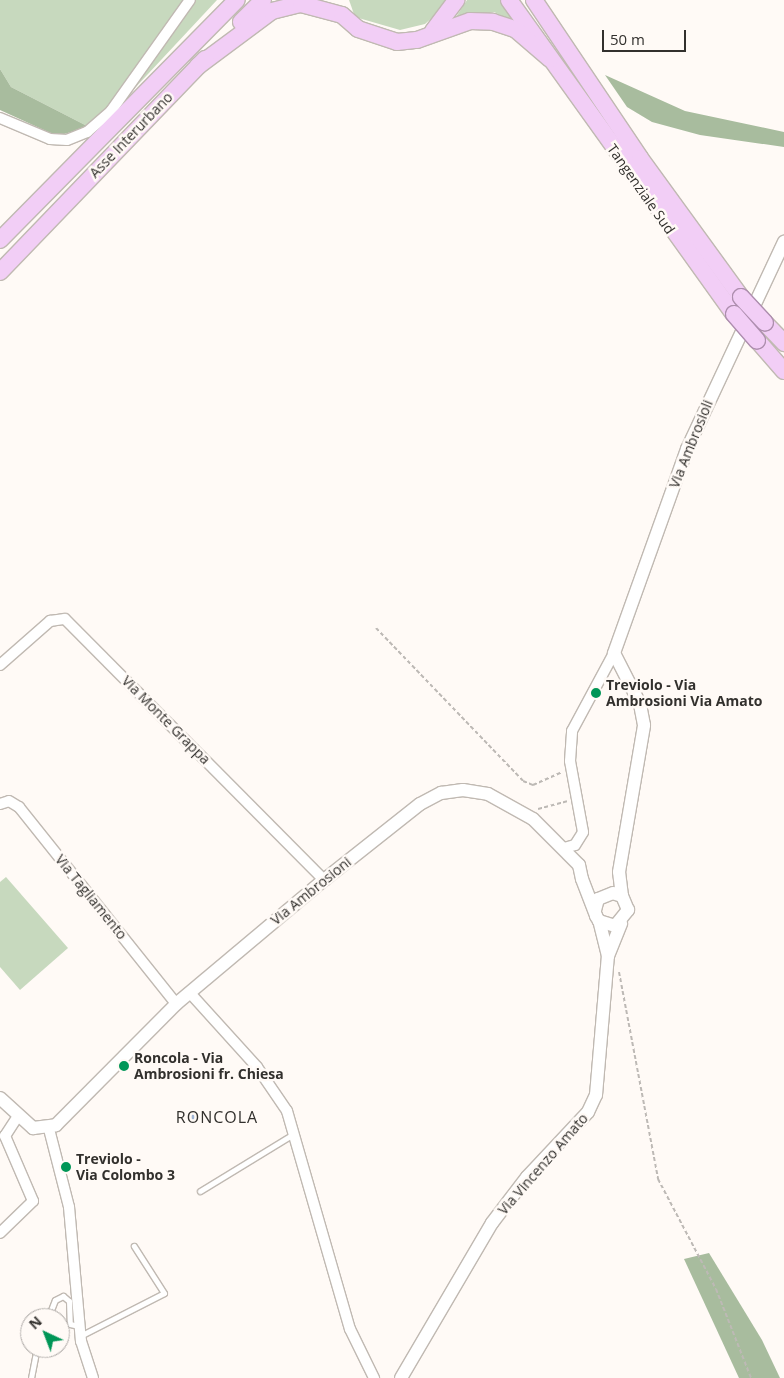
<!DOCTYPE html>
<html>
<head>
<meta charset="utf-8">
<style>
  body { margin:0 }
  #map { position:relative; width:784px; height:1378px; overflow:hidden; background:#fffaf6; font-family:"Open Sans",sans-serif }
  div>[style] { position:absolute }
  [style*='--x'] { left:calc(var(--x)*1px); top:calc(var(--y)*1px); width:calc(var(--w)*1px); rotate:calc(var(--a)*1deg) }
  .green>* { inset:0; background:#c7d9be }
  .forest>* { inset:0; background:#a8bc9e }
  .water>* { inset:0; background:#a2b6d4 }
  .round { border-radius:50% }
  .path>* { height:2px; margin-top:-1px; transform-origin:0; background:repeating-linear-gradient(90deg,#bdb9b5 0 4px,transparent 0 6.5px) }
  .roads { filter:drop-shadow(1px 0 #c0b9b2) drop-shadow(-1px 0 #c0b9b2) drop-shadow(0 1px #c0b9b2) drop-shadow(0 -1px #c0b9b2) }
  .service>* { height:5px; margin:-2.5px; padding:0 2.5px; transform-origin:2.5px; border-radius:2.5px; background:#fff }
  .minor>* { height:10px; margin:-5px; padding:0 5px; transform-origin:5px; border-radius:5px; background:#fff }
  .tertiary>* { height:12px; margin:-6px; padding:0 6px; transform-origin:6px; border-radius:6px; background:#fff }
  .trunk>* { height:16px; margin:-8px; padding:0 8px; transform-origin:8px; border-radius:8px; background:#f2cef6 }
  .bridges { filter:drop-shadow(1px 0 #ad8eae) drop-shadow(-1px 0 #ad8eae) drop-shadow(0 1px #ad8eae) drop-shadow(0 -1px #ad8eae) }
  .trunk-bridge>* { height:16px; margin:-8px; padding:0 8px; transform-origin:8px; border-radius:8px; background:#f2cef6 }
  .dots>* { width:14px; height:14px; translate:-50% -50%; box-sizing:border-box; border:2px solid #fffaf6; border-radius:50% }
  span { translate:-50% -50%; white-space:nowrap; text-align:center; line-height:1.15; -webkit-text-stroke:5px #fffaf6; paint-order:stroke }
  .street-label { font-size:14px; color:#32302d }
  .poi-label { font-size:14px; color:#32302d; font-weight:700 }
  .left { translate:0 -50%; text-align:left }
  .quarter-label { font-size:16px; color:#32302d; letter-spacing:1px }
  .north { position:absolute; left:20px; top:1308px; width:50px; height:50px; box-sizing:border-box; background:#fffaf6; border:1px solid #ada9a6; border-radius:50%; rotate:317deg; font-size:14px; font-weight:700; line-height:20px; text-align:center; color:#32302d }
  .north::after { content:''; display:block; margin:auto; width:18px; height:22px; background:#009657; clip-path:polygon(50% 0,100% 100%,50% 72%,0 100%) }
  .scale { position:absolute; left:602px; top:30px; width:84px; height:22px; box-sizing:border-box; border:2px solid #32302d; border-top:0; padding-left:6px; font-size:15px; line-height:18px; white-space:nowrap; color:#32302d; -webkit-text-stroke:4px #fffaf6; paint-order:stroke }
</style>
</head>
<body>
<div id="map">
  <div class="green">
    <div style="clip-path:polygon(0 0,188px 0,115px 100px,89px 127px,11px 87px,0 69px)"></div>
    <div style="clip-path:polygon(194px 0,217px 0,120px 104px)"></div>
    <div style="clip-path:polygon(349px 0,452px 0,425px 24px,400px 30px,355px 17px)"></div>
    <div style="clip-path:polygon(467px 0,501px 0,517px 23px,494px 12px,454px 20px)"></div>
    <div style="clip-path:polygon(6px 877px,68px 948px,20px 990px,0 967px,0 882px)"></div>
  </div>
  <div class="forest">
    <div style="clip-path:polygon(0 69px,11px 87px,89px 127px,57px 136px,0 110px)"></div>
    <div style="clip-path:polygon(605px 75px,685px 111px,784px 132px,784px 147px,700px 135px,652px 122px,627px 107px)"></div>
    <div style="clip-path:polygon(709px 1253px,762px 1340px,780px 1378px,739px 1378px,684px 1259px)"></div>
  </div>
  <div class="water">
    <div class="round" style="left:188px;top:1112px;width:12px;height:12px"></div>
  </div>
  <div class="path">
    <div style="--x:376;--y:628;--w:212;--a:46.1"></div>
    <div style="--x:523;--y:781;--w:11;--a:22"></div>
    <div style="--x:533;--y:785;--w:32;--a:-24"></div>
    <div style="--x:538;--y:809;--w:30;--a:-15"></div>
    <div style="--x:619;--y:972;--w:211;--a:79.3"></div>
    <div style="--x:658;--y:1179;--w:124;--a:62.2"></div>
    <div style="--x:716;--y:1289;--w:96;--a:68.5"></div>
  </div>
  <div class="roads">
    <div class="service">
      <div style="--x:200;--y:1191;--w:111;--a:-31.4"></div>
      <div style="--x:48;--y:1318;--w:19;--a:-69"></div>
      <div style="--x:55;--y:1300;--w:9;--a:-27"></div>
      <div style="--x:63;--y:1296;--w:8;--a:40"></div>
      <div style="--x:69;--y:1301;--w:23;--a:88"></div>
      <div style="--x:70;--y:1324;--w:8;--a:14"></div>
      <div style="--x:80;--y:1336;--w:94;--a:-27.1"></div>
      <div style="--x:164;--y:1293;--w:56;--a:-122.6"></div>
      <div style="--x:31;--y:1378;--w:31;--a:-79"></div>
    </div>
    <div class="minor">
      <div style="--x:0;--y:118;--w:54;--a:22.8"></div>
      <div style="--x:50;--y:139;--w:17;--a:3"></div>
      <div style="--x:67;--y:140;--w:22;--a:-22"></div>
      <div style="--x:87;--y:132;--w:32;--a:-41"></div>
      <div style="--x:111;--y:111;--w:136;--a:-54.6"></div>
      <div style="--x:0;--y:665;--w:67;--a:-41.3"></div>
      <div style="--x:50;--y:621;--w:15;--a:-8"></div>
      <div style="--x:65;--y:619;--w:368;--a:45.2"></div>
      <div style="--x:0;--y:804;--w:9;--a:-18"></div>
      <div style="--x:9;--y:801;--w:12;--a:31"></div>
      <div style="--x:19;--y:807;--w:252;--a:51.4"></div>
      <div style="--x:564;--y:848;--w:11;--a:-15"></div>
      <div style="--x:575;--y:845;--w:15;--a:-58"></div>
      <div style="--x:583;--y:832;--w:72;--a:-100.4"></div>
      <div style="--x:570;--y:761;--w:30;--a:-86"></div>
      <div style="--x:572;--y:731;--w:89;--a:-61.7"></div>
      <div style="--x:190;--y:993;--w:100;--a:47.8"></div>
      <div style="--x:257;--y:1067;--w:53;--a:55.7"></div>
      <div style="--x:287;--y:1111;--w:227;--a:73.9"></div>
      <div style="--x:350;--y:1329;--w:55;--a:63.9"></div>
      <div style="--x:49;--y:1129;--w:81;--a:75.6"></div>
      <div style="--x:69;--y:1207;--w:135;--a:84.9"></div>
      <div style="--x:81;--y:1341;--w:39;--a:72"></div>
      <div style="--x:0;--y:1233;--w:46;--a:-44.1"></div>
      <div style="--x:33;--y:1201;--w:71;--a:-113.3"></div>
      <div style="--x:5;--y:1136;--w:24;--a:-57"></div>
    </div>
    <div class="tertiary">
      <div style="--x:622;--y:896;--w:24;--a:-97"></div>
      <div style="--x:619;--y:872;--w:149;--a:-80.3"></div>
      <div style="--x:644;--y:725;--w:21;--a:-101"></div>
      <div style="--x:640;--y:704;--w:57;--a:-117"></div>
      <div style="--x:614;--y:653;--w:217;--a:-70.3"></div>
      <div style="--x:687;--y:449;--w:229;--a:-64.9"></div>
      <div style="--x:608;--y:956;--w:35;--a:-68"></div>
      <div style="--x:0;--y:1098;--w:45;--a:42.3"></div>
      <div style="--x:33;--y:1128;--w:23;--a:-7"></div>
      <div style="--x:56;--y:1125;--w:170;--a:-45.2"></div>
      <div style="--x:176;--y:1004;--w:193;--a:-40"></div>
      <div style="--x:324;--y:880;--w:122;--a:-38.4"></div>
      <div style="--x:420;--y:804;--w:24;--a:-28"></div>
      <div style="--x:441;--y:793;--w:22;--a:-8"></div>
      <div style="--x:463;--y:790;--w:25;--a:9"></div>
      <div style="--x:488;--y:794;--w:51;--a:29.1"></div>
      <div style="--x:533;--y:819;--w:65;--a:45"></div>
      <div style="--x:579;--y:865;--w:14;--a:78"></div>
      <div style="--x:582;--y:879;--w:40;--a:69"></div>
      <div style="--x:596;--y:916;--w:6;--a:59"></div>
      <div style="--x:599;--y:921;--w:17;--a:17"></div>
      <div style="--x:615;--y:926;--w:21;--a:-51"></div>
      <div style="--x:628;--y:910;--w:15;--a:-113"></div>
      <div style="--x:622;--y:896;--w:9;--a:-162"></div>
      <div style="--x:613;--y:893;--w:16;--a:158"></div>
      <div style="--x:598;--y:899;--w:11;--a:105"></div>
      <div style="--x:401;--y:1378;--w:180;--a:-59.6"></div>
      <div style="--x:492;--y:1223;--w:58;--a:-52.7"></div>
      <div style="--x:527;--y:1177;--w:89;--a:-46.8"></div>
      <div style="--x:588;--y:1112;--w:19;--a:-65"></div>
      <div style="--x:596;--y:1095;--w:140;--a:-85.1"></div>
      <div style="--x:608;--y:956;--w:36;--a:-104"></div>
    </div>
    <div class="trunk">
      <div style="--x:509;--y:0;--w:386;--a:54.4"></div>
      <div style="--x:534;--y:0;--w:190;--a:56.1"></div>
      <div style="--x:640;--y:158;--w:172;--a:54"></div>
      <div style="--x:241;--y:22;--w:31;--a:-45"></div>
      <div style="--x:433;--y:31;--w:39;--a:-53"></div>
      <div style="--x:198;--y:66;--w:92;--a:-36.6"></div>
      <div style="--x:272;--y:11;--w:30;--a:-14"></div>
      <div style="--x:301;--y:4;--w:42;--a:15"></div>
      <div style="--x:342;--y:15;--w:21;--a:41"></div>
      <div style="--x:358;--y:29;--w:41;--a:18.4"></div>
      <div style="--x:397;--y:42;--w:20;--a:-6"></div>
      <div style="--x:417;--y:40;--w:56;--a:-19.7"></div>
      <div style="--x:470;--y:21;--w:23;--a:2"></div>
      <div style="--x:493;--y:22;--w:23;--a:18"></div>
      <div style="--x:515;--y:29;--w:46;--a:40.6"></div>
      <div style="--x:0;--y:240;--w:337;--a:-45.4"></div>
      <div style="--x:0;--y:272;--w:296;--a:-46.1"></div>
      <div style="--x:765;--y:323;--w:28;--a:46"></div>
      <div style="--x:757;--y:340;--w:41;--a:48.9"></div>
    </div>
  </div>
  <div class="bridges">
    <div class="trunk-bridge">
      <div style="--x:741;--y:297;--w:35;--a:47"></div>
      <div style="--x:734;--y:314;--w:35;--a:49"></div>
    </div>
  </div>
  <div class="dots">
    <div style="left:596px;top:693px;background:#009657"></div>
    <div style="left:124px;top:1066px;background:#009657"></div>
    <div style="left:66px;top:1167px;background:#009657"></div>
  </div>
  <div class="street-label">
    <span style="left:131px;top:135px;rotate:-46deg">Asse Interurbano</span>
    <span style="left:641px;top:189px;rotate:55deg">Tangenziale Sud</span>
    <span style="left:691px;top:444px;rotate:-68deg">Via Ambrosioli</span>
    <span style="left:166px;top:720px;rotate:45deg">Via Monte Grappa</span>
    <span style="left:311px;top:891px;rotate:-39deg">Via Ambrosioni</span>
    <span style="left:91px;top:897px;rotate:51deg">Via Tagliamento</span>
    <span style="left:543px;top:1164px;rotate:-49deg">Via Vincenzo Amato</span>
  </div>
  <div class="poi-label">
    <span class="left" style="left:606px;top:693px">Treviolo - Via<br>Ambrosioni Via Amato</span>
    <span class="left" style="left:134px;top:1066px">Roncola - Via<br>Ambrosioni fr. Chiesa</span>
    <span class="left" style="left:76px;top:1167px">Treviolo -<br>Via Colombo 3</span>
  </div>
  <div class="quarter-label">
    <span style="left:217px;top:1117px">RONCOLA</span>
  </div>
  <div class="north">N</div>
  <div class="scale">50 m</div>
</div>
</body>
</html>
